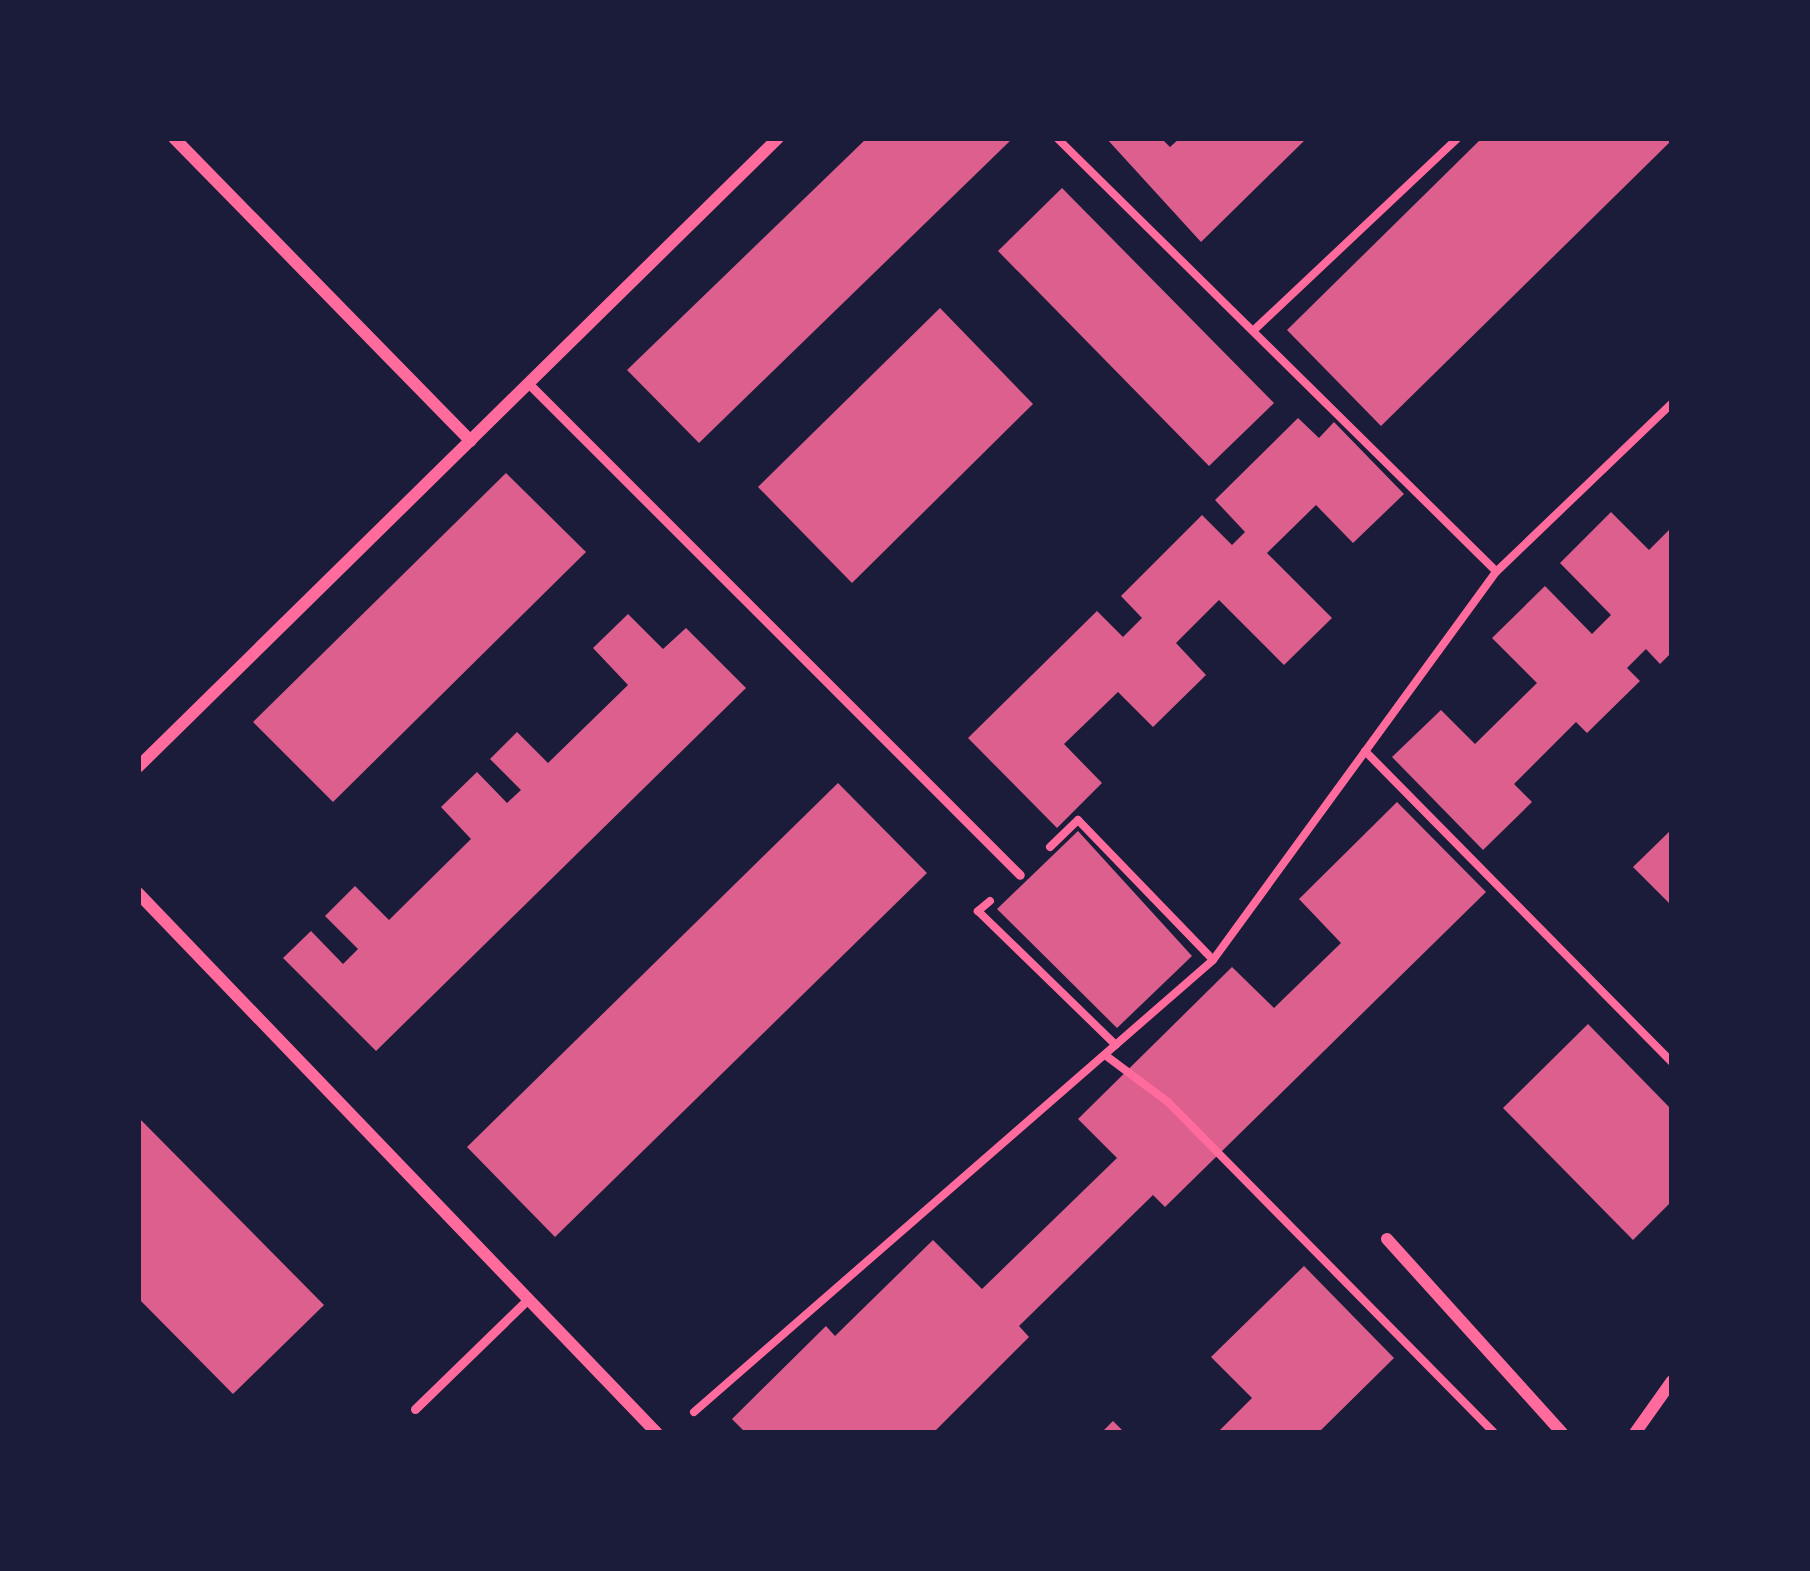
<!DOCTYPE html>
<html>
<head>
<meta charset="utf-8">
<style>
  body { margin:0 }
  #map { position:relative; width:1810px; height:1571px; overflow:hidden; background:#1b1b3a; font-family:"Varela Round",sans-serif }
  div>[style] { position:absolute }
  [style*='--x'] { left:calc(var(--x)*1px); top:calc(var(--y)*1px); width:calc(var(--w)*1px); rotate:calc(var(--a)*1deg) }
  .building>* { inset:0; background:#dd5f8e }
  .path>* { height:8px; margin:-4px; padding:0 4px; transform-origin:4px; border-radius:4px; background:#ff6b9d }
  .service>* { height:9px; margin:-4.5px; padding:0 4.5px; transform-origin:4.5px; border-radius:4.5px; background:#ff6b9d }
  .minor>* { height:12px; margin:-6px; padding:0 6px; transform-origin:6px; border-radius:6px; background:#ff6b9d }
  span { translate:-50% -50%; white-space:nowrap; text-align:center; line-height:1.15; -webkit-text-stroke:12px #1b1b3a; paint-order:stroke }
  .frame { position:absolute; inset:0; border:141px solid #1b1b3a; pointer-events:none }
</style>
</head>
<body>
<div id="map">
  <div class="building">
    <div style="clip-path:polygon(867px 138px,1013px 138px,699px 443px,627px 370px)"></div>
    <div style="clip-path:polygon(1106px 138px,1161px 138px,1170px 147px,1180px 138px,1307px 138px,1201px 242px)"></div>
    <div style="clip-path:polygon(1482px 138px,1672px 140px,1381px 426px,1287px 330px)"></div>
    <div style="clip-path:polygon(1062px 188px,1274px 403px,1209px 466px,998px 251px)"></div>
    <div style="clip-path:polygon(940px 308px,1033px 404px,852px 583px,758px 487px)"></div>
    <div style="clip-path:polygon(1298px 418px,1319px 438px,1334px 422px,1404px 494px,1353px 543px,1316px 505px,1267px 553px,1332px 618px,1284px 665px,1219px 600px,1176px 643px,1206px 675px,1153px 727px,1118px 692px,1064px 744px,1102px 783px,1057px 828px,968px 738px,1097px 611px,1123px 637px,1142px 618px,1121px 596px,1202px 515px,1232px 545px,1245px 532px,1215px 500px)"></div>
    <div style="clip-path:polygon(506px 473px,586px 552px,333px 802px,253px 722px)"></div>
    <div style="clip-path:polygon(1611px 512px,1649px 550px,1672px 527px,1672px 652px,1660px 664px,1646px 649px,1627px 668px,1640px 681px,1587px 733px,1576px 722px,1514px 784px,1532px 802px,1483px 850px,1392px 757px,1441px 710px,1475px 744px,1537px 683px,1492px 638px,1545px 586px,1592px 634px,1611px 615px,1560px 563px)"></div>
    <div style="clip-path:polygon(628px 614px,663px 649px,686px 628px,746px 688px,376px 1051px,283px 958px,311px 931px,343px 964px,358px 949px,325px 916px,355px 886px,389px 920px,471px 839px,441px 807px,477px 772px,507px 803px,521px 790px,490px 759px,517px 732px,548px 763px,628px 685px,593px 648px)"></div>
    <div style="clip-path:polygon(838px 783px,927px 873px,555px 1237px,467px 1147px)"></div>
    <div style="clip-path:polygon(1397px 802px,1486px 892px,1165px 1207px,1153px 1195px,1019px 1326px,1029px 1337px,933px 1433px,746px 1433px,732px 1419px,826px 1326px,835px 1336px,933px 1240px,982px 1289px,1117px 1158px,1078px 1119px,1232px 967px,1274px 1008px,1341px 943px,1299px 899px)"></div>
    <div style="clip-path:polygon(1672px 829px,1672px 906px,1633px 867px)"></div>
    <div style="clip-path:polygon(1078px 831px,1192px 956px,1117px 1028px,997px 909px)"></div>
    <div style="clip-path:polygon(1588px 1024px,1672px 1110px,1672px 1201px,1633px 1240px,1503px 1108px)"></div>
    <div style="clip-path:polygon(138px 1117px,324px 1305px,233px 1394px,138px 1298px)"></div>
    <div style="clip-path:polygon(1304px 1266px,1394px 1358px,1318px 1433px,1217px 1433px,1252px 1398px,1211px 1357px)"></div>
    <div style="clip-path:polygon(1113px 1421px,1125px 1433px,1101px 1433px)"></div>
  </div>
  <div class="path">
    <div style="--x:1057;--y:138;--w:617;--a:44.61"></div>
    <div style="--x:1253;--y:331;--w:282;--a:-43.3"></div>
    <div style="--x:1365;--y:751;--w:437;--a:45.4"></div>
    <div style="--x:1050;--y:847;--w:39;--a:-44"></div>
    <div style="--x:1078;--y:820;--w:194;--a:46"></div>
    <div style="--x:990;--y:901;--w:16;--a:140"></div>
    <div style="--x:978;--y:911;--w:192;--a:44.2"></div>
    <div style="--x:1105;--y:1055;--w:79;--a:36.7"></div>
    <div style="--x:1168;--y:1102;--w:465;--a:45.4"></div>
    <div style="--x:694;--y:1412;--w:688;--a:-41.05"></div>
    <div style="--x:1213;--y:960;--w:480;--a:-53.9"></div>
    <div style="--x:1496;--y:572;--w:244;--a:-43.8"></div>
  </div>
  <div class="service">
    <div style="--x:529;--y:384;--w:694;--a:45"></div>
    <div style="--x:415;--y:1409;--w:156;--a:-44.2"></div>
  </div>
  <div class="minor">
    <div style="--x:174;--y:138;--w:424;--a:45.6"></div>
    <div style="--x:138;--y:767;--w:897;--a:-44.5"></div>
    <div style="--x:138;--y:893;--w:749;--a:46.14"></div>
    <div style="--x:1387;--y:1239;--w:261;--a:47.9"></div>
    <div style="--x:1635;--y:1433;--w:64;--a:-54.6"></div>
  </div>
  <div class="frame"></div>
</div>
</body>
</html>
